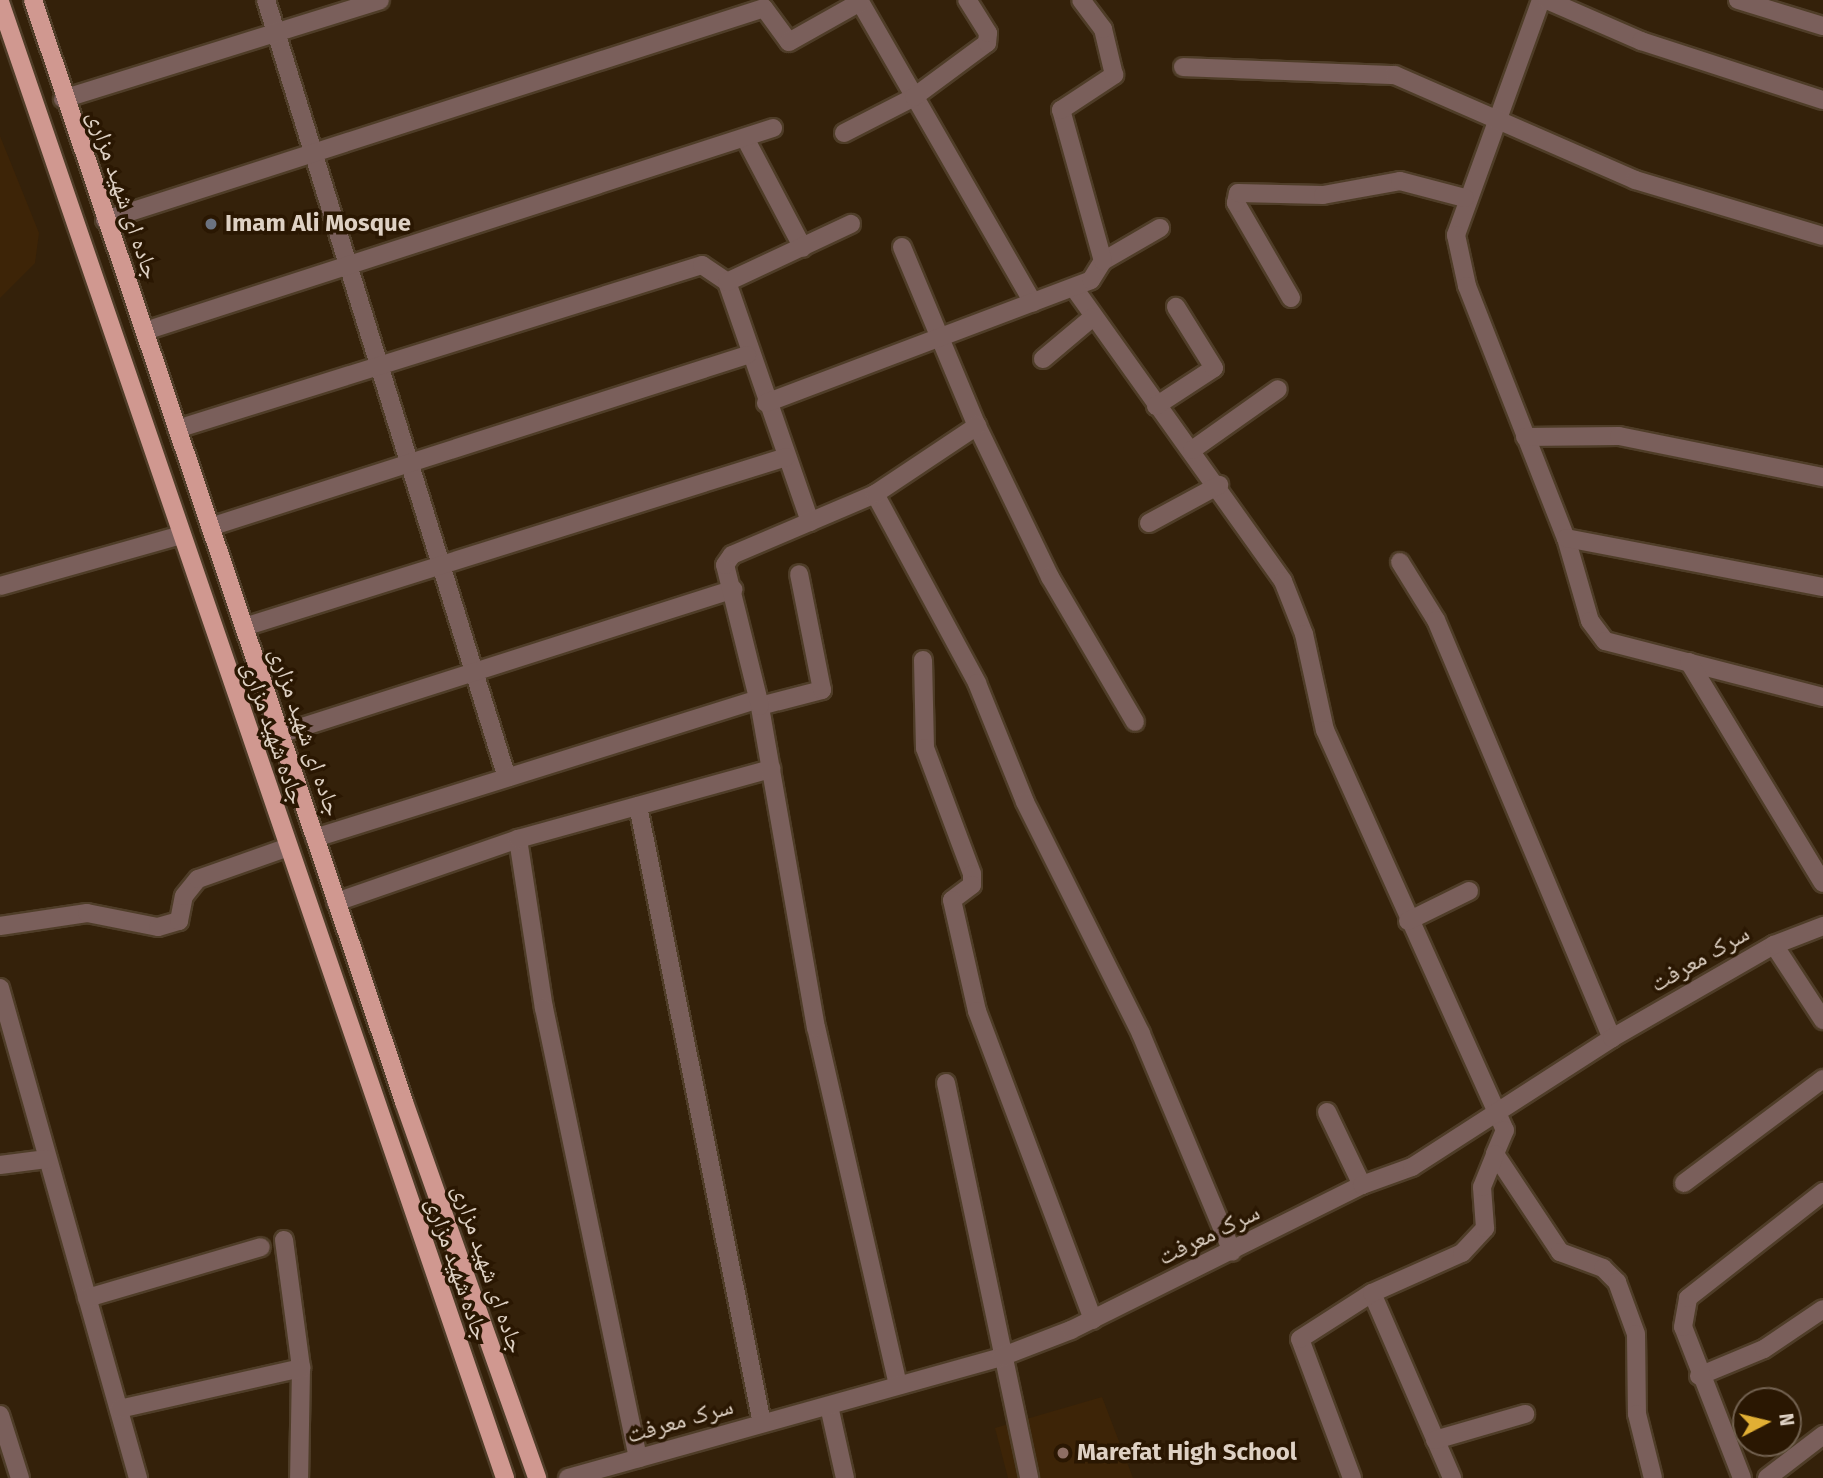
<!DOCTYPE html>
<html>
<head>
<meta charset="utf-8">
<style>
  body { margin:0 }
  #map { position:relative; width:1823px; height:1478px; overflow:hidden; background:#34210a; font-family:"Fira Sans","Noto Naskh Arabic",sans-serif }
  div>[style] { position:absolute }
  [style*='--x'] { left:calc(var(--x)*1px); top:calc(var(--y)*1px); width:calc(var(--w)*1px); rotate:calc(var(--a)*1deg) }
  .built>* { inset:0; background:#3d2407 }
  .roads { filter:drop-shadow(2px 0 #4f3d28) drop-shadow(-2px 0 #4f3d28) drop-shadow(0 2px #4f3d28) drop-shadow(0 -2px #4f3d28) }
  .minor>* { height:18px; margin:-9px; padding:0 9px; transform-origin:9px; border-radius:9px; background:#7a5f5b }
  .major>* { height:18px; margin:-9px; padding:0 9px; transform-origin:9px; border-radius:9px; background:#d09890 }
  .dots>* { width:19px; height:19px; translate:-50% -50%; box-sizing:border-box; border:4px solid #2a1702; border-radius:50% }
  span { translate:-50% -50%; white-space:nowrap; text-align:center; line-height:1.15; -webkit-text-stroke:7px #2a1702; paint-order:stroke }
  .street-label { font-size:24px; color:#ded1c4 }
  .poi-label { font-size:24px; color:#ded1c4; font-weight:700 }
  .left { translate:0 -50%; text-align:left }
  .north { position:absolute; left:1732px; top:1387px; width:70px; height:70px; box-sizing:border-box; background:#2a1702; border:2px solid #726150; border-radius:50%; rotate:83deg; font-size:19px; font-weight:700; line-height:28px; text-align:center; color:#ded1c4 }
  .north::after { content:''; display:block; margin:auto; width:24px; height:32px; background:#e1af34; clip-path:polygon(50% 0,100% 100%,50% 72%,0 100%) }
</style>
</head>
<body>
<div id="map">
  <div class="built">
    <div style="clip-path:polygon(0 136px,39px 233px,35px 263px,0 298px)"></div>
    <div style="clip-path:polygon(1102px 1397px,1133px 1478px,1008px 1478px,995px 1428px)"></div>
  </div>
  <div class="roads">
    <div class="minor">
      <div style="--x:266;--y:0;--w:814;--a:72.79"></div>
      <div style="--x:859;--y:0;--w:349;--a:60.1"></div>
      <div style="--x:1541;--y:0;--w:250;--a:109.9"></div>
      <div style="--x:1456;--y:235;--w:52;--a:77.8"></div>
      <div style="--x:1467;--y:286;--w:271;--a:68.6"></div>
      <div style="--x:1566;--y:538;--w:86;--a:73.9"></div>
      <div style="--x:1590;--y:621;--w:25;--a:53"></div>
      <div style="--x:1605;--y:641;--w:225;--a:14.4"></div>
      <div style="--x:1547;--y:0;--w:103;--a:23.6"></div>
      <div style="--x:1641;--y:41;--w:191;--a:18"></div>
      <div style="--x:1738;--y:0;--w:89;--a:17"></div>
      <div style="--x:1183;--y:67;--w:212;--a:2.2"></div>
      <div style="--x:1395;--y:75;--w:262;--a:23.6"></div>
      <div style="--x:1635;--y:180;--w:196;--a:16.6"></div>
      <div style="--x:63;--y:99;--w:332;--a:-17.3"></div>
      <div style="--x:844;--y:133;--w:79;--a:-27.2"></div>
      <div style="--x:914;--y:97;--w:91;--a:-36.5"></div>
      <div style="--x:987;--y:43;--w:10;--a:-84"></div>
      <div style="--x:988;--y:33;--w:39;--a:-122"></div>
      <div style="--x:745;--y:138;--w:124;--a:62.2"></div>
      <div style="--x:105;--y:220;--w:692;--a:-17.83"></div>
      <div style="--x:764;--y:8;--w:42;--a:53.7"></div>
      <div style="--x:789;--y:42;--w:81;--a:-29.4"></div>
      <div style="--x:902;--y:247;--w:194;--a:67.3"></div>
      <div style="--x:977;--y:426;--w:168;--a:64.2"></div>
      <div style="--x:1050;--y:577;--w:168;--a:59.6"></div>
      <div style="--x:1103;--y:261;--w:66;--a:-30.1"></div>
      <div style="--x:727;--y:282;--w:254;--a:70.9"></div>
      <div style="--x:1074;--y:288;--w:360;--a:54.5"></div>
      <div style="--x:1283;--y:581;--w:57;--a:68.4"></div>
      <div style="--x:1304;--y:634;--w:98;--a:77.7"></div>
      <div style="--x:1325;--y:730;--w:439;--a:65.8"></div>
      <div style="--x:1505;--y:1130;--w:26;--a:113"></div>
      <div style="--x:1495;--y:1154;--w:118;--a:56.4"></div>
      <div style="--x:1560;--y:1252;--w:46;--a:20.4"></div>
      <div style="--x:1603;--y:1268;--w:20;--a:45"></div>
      <div style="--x:1617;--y:1282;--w:55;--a:69.9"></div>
      <div style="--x:1636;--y:1334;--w:80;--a:89.3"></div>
      <div style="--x:1637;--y:1414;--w:66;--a:76"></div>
      <div style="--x:1291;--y:298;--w:110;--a:-120.1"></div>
      <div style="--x:1236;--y:203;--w:10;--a:-79"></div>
      <div style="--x:1238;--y:193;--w:85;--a:1.3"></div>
      <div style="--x:1323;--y:195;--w:78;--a:-10.3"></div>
      <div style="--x:1400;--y:181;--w:67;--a:14.7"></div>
      <div style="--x:145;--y:331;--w:660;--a:-17.91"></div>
      <div style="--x:1043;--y:359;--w:65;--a:-40"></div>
      <div style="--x:766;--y:403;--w:347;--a:-20.7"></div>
      <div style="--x:1091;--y:280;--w:22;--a:-58"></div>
      <div style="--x:1103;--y:261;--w:157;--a:-105.5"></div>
      <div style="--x:1061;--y:110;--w:64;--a:-33.4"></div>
      <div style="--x:1114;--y:75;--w:47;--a:-103.4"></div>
      <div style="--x:1103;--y:29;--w:36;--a:-127"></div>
      <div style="--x:1156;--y:406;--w:69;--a:-33.2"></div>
      <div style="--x:1214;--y:368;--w:72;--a:-121.9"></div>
      <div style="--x:177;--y:429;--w:550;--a:-17.35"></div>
      <div style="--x:702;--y:265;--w:30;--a:34"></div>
      <div style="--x:727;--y:282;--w:137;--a:-25.1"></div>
      <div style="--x:1525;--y:437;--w:94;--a:-0.6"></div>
      <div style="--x:1619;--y:436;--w:208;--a:11.4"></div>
      <div style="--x:1192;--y:450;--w:105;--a:-35.3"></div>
      <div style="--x:875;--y:494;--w:215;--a:61.6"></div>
      <div style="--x:977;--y:683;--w:128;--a:68"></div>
      <div style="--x:1025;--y:802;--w:259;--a:63.4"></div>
      <div style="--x:1141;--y:1034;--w:236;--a:67.3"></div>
      <div style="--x:1149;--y:523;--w:80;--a:-28.5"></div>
      <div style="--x:210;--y:527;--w:564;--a:-17.76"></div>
      <div style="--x:1566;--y:538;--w:262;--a:10.8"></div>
      <div style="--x:1400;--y:562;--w:68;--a:58.2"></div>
      <div style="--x:1436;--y:620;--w:454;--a:67.2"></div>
      <div style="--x:0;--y:586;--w:188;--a:-15.7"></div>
      <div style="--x:244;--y:627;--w:568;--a:-17.41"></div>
      <div style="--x:923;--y:660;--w:88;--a:88.7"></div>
      <div style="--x:925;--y:748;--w:134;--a:69.5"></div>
      <div style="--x:972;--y:874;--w:11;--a:90"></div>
      <div style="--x:972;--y:885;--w:25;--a:143"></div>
      <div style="--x:952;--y:900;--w:114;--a:77.3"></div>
      <div style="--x:977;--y:1011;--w:330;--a:69.4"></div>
      <div style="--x:1689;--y:662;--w:258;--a:58.8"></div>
      <div style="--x:760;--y:706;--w:64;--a:-14.5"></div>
      <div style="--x:822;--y:690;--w:118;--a:-101.2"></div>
      <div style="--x:280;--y:734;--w:476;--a:-17.7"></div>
      <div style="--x:638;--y:806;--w:629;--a:78.64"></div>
      <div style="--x:315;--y:838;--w:464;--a:-17.4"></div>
      <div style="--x:518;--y:839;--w:171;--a:81.3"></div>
      <div style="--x:544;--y:1008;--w:460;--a:78.2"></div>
      <div style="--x:336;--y:902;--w:193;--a:-19.1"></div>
      <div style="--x:518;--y:839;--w:263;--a:-15.5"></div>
      <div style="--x:1408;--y:921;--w:68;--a:-26.2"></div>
      <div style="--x:0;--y:926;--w:88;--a:-8.5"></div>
      <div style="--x:87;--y:913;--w:72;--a:11.2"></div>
      <div style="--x:158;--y:927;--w:22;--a:-16"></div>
      <div style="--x:179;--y:921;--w:25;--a:-79"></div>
      <div style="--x:184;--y:896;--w:22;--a:-51"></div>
      <div style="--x:198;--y:879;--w:93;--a:-19.4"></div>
      <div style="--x:1774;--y:945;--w:90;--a:56.8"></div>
      <div style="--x:0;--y:988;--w:509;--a:74.27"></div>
      <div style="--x:946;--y:1083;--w:404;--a:78.1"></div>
      <div style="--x:1327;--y:1112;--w:81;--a:64.4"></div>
      <div style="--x:0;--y:1165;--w:47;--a:-7.3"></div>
      <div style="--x:1684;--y:1183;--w:174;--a:-36.8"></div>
      <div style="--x:284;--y:1240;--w:129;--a:82.4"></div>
      <div style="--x:301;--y:1368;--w:110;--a:91"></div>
      <div style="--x:1372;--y:1293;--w:202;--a:66.6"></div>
      <div style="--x:87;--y:1298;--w:181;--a:-16.3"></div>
      <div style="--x:1699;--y:1376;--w:70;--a:-22.6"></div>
      <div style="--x:1764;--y:1349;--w:71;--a:-34.1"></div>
      <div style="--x:898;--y:1385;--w:366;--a:-102.9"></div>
      <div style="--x:816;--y:1028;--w:327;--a:-99.9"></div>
      <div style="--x:760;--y:706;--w:145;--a:-103.9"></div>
      <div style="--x:725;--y:565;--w:12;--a:-55"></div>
      <div style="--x:732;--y:555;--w:155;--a:-23.1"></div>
      <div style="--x:875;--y:494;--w:123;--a:-33.7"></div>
      <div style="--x:829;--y:1406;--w:74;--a:77.5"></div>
      <div style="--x:119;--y:1409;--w:187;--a:-12.7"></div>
      <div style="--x:0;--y:1415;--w:66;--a:72.4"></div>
      <div style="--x:1435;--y:1440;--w:94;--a:-16.1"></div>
      <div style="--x:568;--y:1478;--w:450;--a:-15.6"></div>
      <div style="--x:1001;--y:1357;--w:75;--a:-21.1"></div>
      <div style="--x:1071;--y:1330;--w:325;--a:-26.5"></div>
      <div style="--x:1362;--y:1185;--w:53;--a:-19.8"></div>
      <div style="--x:1412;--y:1167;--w:238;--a:-32.8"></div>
      <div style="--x:1612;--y:1038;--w:187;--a:-29.9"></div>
      <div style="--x:1774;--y:945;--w:53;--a:-21.2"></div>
      <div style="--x:1352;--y:1478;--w:148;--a:-110.5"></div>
      <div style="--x:1300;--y:1339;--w:85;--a:-32.6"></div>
      <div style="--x:1372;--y:1293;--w:98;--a:-24"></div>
      <div style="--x:1462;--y:1253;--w:34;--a:-47"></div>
      <div style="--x:1485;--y:1228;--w:41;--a:-94.2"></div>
      <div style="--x:1482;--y:1187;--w:35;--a:-68"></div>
      <div style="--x:1742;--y:1478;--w:162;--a:-111.3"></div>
      <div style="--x:1683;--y:1327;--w:29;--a:-80"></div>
      <div style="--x:1688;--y:1298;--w:172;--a:-38.1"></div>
      <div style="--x:1767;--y:1478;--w:71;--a:-37.5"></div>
    </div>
    <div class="major">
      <div style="--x:33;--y:0;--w:1163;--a:71.39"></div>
      <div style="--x:404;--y:1102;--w:399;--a:70.5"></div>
      <div style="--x:0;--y:2;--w:1560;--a:71.11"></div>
    </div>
  </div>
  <div class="dots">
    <div style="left:211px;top:224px;background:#6b7280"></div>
    <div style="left:1063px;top:1453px;background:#8d6e63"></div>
  </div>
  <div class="street-label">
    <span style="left:123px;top:195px;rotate:71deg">جاده ای شهید مزاری</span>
    <span style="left:305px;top:732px;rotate:71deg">جاده ای شهید مزاری</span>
    <span style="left:273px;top:733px;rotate:71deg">جاده شهید مزاری</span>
    <span style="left:1700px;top:959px;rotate:-30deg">سرک معرفت</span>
    <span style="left:1209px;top:1235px;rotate:-26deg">سرک معرفت</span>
    <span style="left:457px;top:1269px;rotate:71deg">جاده شهید مزاری</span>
    <span style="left:488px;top:1269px;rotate:71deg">جاده ای شهید مزاری</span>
    <span style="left:680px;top:1421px;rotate:-16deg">سرک معرفت</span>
  </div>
  <div class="poi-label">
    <span class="left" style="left:225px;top:224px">Imam Ali Mosque</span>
    <span class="left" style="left:1077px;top:1453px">Marefat High School</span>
  </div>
  <div class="north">N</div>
</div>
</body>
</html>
